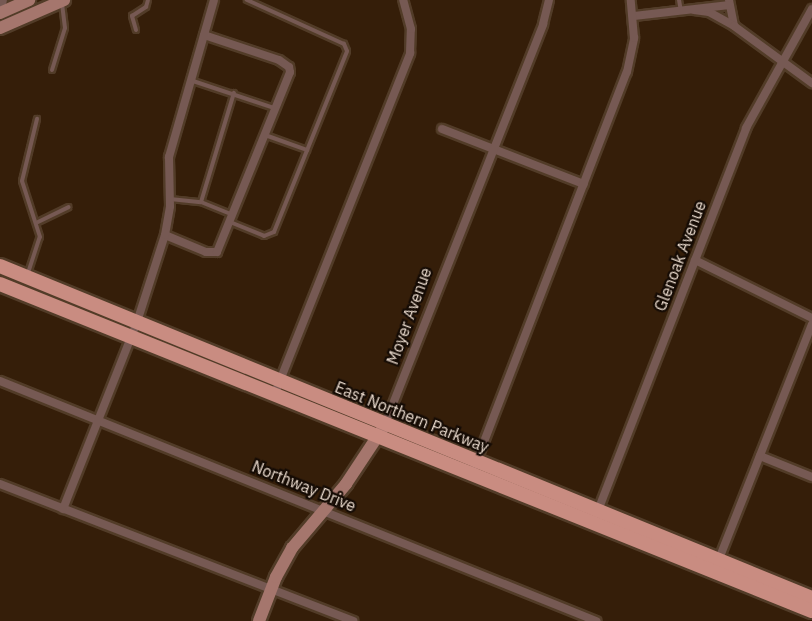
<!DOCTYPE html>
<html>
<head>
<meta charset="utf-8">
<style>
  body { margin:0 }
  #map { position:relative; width:812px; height:621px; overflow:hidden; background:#351e09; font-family:"IBM Plex Sans",sans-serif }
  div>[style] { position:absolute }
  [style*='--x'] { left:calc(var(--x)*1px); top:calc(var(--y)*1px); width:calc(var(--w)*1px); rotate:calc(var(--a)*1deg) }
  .roads { filter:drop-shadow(2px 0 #523c28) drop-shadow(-2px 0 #523c28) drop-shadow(0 2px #523c28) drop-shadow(0 -2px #523c28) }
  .lane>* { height:4px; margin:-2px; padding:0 2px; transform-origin:2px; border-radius:2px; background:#765953 }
  .street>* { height:8px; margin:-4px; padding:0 4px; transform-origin:4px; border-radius:4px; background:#765953 }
  .secondary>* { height:12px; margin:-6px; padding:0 6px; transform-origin:6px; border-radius:6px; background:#a5766d }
  .primary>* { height:14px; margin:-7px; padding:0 7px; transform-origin:7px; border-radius:7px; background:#c98c81 }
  span { translate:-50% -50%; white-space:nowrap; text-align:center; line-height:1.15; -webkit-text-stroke:4.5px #150b04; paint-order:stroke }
  .street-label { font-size:16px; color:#e8d9cc }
</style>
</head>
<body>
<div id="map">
  <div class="roads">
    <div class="lane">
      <div style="--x:679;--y:0;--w:11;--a:80"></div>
      <div style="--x:136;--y:30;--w:15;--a:-106"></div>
      <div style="--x:132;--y:16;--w:17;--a:-33"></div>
      <div style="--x:146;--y:7;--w:7;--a:-74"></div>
      <div style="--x:52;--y:70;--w:44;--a:-72.8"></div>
      <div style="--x:65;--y:28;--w:24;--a:-97"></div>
      <div style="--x:193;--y:81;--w:85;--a:18.4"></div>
      <div style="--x:265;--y:135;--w:45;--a:19.7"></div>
      <div style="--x:170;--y:199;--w:31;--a:6"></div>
      <div style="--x:201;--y:202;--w:32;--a:22"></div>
      <div style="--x:201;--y:202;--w:114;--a:-73.2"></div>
      <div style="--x:38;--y:222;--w:34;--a:-26"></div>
      <div style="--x:230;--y:222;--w:37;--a:22"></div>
      <div style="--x:264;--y:236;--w:11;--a:-22"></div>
      <div style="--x:274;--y:232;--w:195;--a:-68"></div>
      <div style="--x:347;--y:51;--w:8;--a:-113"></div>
      <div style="--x:344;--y:44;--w:107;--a:-155.6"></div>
      <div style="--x:28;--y:273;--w:38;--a:-72"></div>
      <div style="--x:40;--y:237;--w:59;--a:-107.8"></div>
      <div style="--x:22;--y:181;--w:64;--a:-76.4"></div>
    </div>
    <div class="street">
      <div style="--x:729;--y:0;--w:26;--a:79"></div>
      <div style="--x:694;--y:10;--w:15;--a:8"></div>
      <div style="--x:709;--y:12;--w:29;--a:29"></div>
      <div style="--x:734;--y:26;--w:97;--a:36.2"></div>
      <div style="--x:0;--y:11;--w:11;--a:-75"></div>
      <div style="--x:634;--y:16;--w:96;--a:-6.6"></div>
      <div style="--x:442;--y:129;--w:152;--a:21.2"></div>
      <div style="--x:165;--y:235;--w:44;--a:22.5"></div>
      <div style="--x:206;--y:252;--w:11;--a:0"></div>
      <div style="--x:217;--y:252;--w:194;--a:-67.9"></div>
      <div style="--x:290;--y:72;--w:5;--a:-101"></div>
      <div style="--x:289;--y:67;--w:12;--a:-145"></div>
      <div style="--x:279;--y:60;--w:79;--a:-161.6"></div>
      <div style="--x:695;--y:260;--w:131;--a:26.4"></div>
      <div style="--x:0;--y:381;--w:643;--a:21.93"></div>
      <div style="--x:275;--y:393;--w:366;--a:-68.3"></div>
      <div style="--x:410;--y:53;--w:24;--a:-88"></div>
      <div style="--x:411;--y:29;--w:30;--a:-105"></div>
      <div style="--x:385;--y:424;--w:430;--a:-68.4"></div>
      <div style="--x:543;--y:24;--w:25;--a:-76"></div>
      <div style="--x:760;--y:456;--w:56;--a:22"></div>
      <div style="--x:475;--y:465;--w:421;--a:-68.9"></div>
      <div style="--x:627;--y:72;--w:35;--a:-78"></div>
      <div style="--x:634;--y:38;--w:38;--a:-95"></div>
      <div style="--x:0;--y:484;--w:379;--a:21.2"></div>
      <div style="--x:63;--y:509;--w:201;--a:-68.4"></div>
      <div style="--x:137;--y:322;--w:91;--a:-72.2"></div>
      <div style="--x:165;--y:235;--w:29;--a:-80"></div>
      <div style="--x:170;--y:206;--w:49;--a:-91.2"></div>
      <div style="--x:169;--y:157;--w:163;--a:-74"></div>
      <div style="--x:597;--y:513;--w:413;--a:-68.8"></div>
      <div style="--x:746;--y:128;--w:136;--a:-61"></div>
      <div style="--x:717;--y:564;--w:258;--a:-68.4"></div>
    </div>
    <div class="secondary">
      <div style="--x:0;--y:13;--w:32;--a:-24"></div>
      <div style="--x:0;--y:28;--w:70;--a:-23.6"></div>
      <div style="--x:259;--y:621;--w:47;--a:-68.9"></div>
      <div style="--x:276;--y:577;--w:33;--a:-61"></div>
      <div style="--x:292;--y:548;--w:84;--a:-49.8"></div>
      <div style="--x:346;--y:484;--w:67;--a:-56.5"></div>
    </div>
    <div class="primary">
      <div style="--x:0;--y:266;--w:877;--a:22.24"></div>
      <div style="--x:0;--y:284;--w:875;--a:21.94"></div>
    </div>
  </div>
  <div class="street-label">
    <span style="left:680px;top:256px;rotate:-69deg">Glenoak Avenue</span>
    <span style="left:409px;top:316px;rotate:-70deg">Moyer Avenue</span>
    <span style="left:412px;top:417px;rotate:22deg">East Northern Parkway</span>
    <span style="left:304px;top:486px;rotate:22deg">Northway Drive</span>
  </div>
</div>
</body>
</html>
